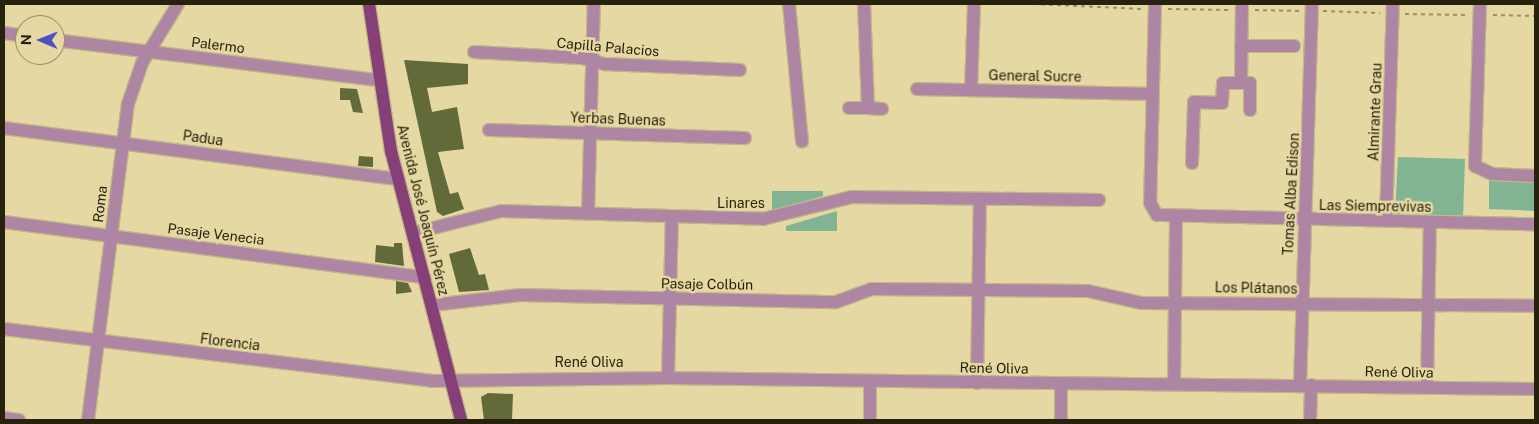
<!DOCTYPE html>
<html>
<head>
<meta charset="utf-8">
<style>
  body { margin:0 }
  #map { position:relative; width:1539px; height:424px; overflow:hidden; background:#e5d8a2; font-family:"Public Sans",sans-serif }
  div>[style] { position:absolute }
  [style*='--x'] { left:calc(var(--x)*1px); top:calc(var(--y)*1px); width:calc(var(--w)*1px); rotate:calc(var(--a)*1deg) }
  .green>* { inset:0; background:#80b493 }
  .building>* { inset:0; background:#636a39 }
  .path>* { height:2px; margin-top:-1px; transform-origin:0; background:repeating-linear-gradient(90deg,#9a9067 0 4px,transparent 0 8px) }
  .roads { filter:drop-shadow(1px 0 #c3b787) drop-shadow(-1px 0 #c3b787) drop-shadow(0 1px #c3b787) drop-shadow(0 -1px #c3b787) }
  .minor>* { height:12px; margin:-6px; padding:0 6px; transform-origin:6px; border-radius:6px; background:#ae86a4 }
  .major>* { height:12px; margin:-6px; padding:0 6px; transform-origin:6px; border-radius:6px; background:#863f77 }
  span { translate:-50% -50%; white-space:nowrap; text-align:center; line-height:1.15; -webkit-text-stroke:5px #e5d8a2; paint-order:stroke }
  .street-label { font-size:14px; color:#27220d }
  .frame { position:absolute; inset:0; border:5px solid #27220d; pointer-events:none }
  .north { position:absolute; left:15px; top:15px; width:50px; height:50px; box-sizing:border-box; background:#e5d8a2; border:1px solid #998f66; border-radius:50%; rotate:271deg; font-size:14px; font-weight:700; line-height:20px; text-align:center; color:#27220d }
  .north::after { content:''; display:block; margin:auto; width:18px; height:22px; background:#4d51c7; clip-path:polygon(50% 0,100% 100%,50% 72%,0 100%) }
</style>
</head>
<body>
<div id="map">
  <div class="green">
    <div style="clip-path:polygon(1398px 157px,1465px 159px,1463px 217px,1395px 214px)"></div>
    <div style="clip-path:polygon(1489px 180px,1535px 181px,1535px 211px,1489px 209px)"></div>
    <div style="clip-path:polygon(772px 191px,823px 191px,823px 196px,772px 211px)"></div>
    <div style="clip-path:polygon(837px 211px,837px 231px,786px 231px,786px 226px)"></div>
  </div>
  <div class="building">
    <div style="clip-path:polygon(404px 60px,468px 64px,468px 84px,427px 88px,432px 112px,457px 107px,464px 149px,438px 152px,450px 194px,458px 192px,464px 209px,443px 216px,437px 212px)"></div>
    <div style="clip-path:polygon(340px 88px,357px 89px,363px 113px,353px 112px,350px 100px,340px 100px)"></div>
    <div style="clip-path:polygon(359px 156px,373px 157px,373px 167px,358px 166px)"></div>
    <div style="clip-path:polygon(394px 243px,402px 243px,404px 266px,375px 262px,376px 245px,394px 247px)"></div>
    <div style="clip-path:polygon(470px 248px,479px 275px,485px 274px,489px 290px,459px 292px,449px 254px)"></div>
    <div style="clip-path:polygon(396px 281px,408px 283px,412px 292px,396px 294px)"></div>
    <div style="clip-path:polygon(488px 393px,513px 394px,512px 420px,484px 420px,481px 397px)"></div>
  </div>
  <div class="path">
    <div style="--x:1033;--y:4;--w:110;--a:2.6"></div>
    <div style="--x:1168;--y:9;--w:62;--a:0.9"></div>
    <div style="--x:1255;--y:10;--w:45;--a:1.3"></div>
    <div style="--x:1323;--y:11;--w:57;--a:2"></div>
    <div style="--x:1405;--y:14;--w:63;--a:0.9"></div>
    <div style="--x:1493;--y:15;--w:42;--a:1.4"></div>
  </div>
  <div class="roads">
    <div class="minor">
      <div style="--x:789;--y:4;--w:138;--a:84.6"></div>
      <div style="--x:1155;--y:4;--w:199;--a:91.4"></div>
      <div style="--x:1150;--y:203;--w:14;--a:60"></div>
      <div style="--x:1157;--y:215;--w:378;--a:1.4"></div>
      <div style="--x:1480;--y:4;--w:162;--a:91.8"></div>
      <div style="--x:1475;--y:166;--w:19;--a:25"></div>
      <div style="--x:1492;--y:174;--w:43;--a:2.7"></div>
      <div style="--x:4;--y:33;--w:21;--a:8"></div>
      <div style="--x:55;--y:40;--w:325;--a:7.1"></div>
      <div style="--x:1241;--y:46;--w:53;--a:0"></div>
      <div style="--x:474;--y:52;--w:108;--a:3.2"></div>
      <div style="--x:582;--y:58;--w:24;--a:15"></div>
      <div style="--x:605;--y:64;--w:135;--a:2.5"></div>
      <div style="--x:1241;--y:83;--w:79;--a:-89.3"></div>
      <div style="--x:917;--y:89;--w:236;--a:1.2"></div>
      <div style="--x:971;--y:90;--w:86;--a:-88"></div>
      <div style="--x:849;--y:108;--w:19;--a:0"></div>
      <div style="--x:868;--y:108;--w:104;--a:-92.2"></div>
      <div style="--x:868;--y:108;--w:14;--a:4"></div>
      <div style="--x:4;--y:128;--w:398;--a:7.4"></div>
      <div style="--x:489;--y:130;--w:256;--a:1.8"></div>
      <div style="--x:1192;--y:163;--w:61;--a:-88.1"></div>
      <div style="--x:1194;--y:102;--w:28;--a:2"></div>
      <div style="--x:1222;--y:103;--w:20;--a:-87"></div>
      <div style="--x:1223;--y:83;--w:27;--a:0"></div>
      <div style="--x:1250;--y:83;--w:27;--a:90"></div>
      <div style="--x:588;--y:213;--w:209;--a:-88.4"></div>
      <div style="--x:1386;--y:221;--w:217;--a:-88.2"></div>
      <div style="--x:4;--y:222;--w:424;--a:7.5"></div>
      <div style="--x:413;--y:233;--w:91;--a:-14"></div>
      <div style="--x:501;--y:211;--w:262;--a:1.7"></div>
      <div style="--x:763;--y:219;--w:92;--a:-13.9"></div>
      <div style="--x:852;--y:197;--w:247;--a:0.7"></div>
      <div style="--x:432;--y:305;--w:89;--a:-6.5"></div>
      <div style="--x:520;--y:295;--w:316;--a:1.3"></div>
      <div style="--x:836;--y:302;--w:37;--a:-20"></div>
      <div style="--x:871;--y:289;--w:217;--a:0.5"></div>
      <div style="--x:1088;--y:291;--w:54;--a:12.8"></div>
      <div style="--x:1141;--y:303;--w:394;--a:0.4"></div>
      <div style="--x:4;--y:329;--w:430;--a:6.9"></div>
      <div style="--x:431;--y:381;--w:237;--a:-0.7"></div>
      <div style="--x:668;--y:378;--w:867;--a:0.73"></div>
      <div style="--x:668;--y:378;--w:162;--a:-88.6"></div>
      <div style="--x:977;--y:383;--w:184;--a:-89.1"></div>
      <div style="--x:1174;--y:384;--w:167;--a:-89.3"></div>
      <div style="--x:1300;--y:385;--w:381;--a:-88.2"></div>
      <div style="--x:1427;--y:387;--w:165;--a:-89"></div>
      <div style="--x:4;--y:418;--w:15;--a:8"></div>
      <div style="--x:88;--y:420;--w:319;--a:-82.8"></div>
      <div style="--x:128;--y:104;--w:43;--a:-71.1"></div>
      <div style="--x:142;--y:63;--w:69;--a:-58.6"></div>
      <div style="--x:870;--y:420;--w:38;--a:-90"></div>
      <div style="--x:1061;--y:420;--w:36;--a:-90"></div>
      <div style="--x:1310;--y:420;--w:35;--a:-88"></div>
    </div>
    <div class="major">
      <div style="--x:369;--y:4;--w:149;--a:81.5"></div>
      <div style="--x:391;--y:151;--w:278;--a:75.4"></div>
    </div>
  </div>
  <div class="street-label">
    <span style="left:218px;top:45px;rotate:7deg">Palermo</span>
    <span style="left:608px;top:47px;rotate:5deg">Capilla Palacios</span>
    <span style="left:1035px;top:76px;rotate:1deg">General Sucre</span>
    <span style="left:1375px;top:112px;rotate:-88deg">Almirante Grau</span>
    <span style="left:618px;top:119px;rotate:2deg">Yerbas Buenas</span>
    <span style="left:203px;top:138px;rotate:8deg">Padua</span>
    <span style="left:1291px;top:194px;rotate:-87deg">Tomas Alba Edison</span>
    <span style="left:741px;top:203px">Linares</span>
    <span style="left:100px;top:204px;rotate:-83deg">Roma</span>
    <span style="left:1375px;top:206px;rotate:1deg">Las Siemprevivas</span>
    <span style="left:423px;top:210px;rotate:76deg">Avenida José Joaquín Pérez</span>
    <span style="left:216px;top:234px;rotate:7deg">Pasaje Venecia</span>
    <span style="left:707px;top:284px;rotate:1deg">Pasaje Colbún</span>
    <span style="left:1256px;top:288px;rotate:1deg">Los Plátanos</span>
    <span style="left:230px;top:342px;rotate:7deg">Florencia</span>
    <span style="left:589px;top:362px">René Oliva</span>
    <span style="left:994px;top:368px;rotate:1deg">René Oliva</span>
    <span style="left:1399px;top:372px;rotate:1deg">René Oliva</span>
  </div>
  <div class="frame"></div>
  <div class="north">N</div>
</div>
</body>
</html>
